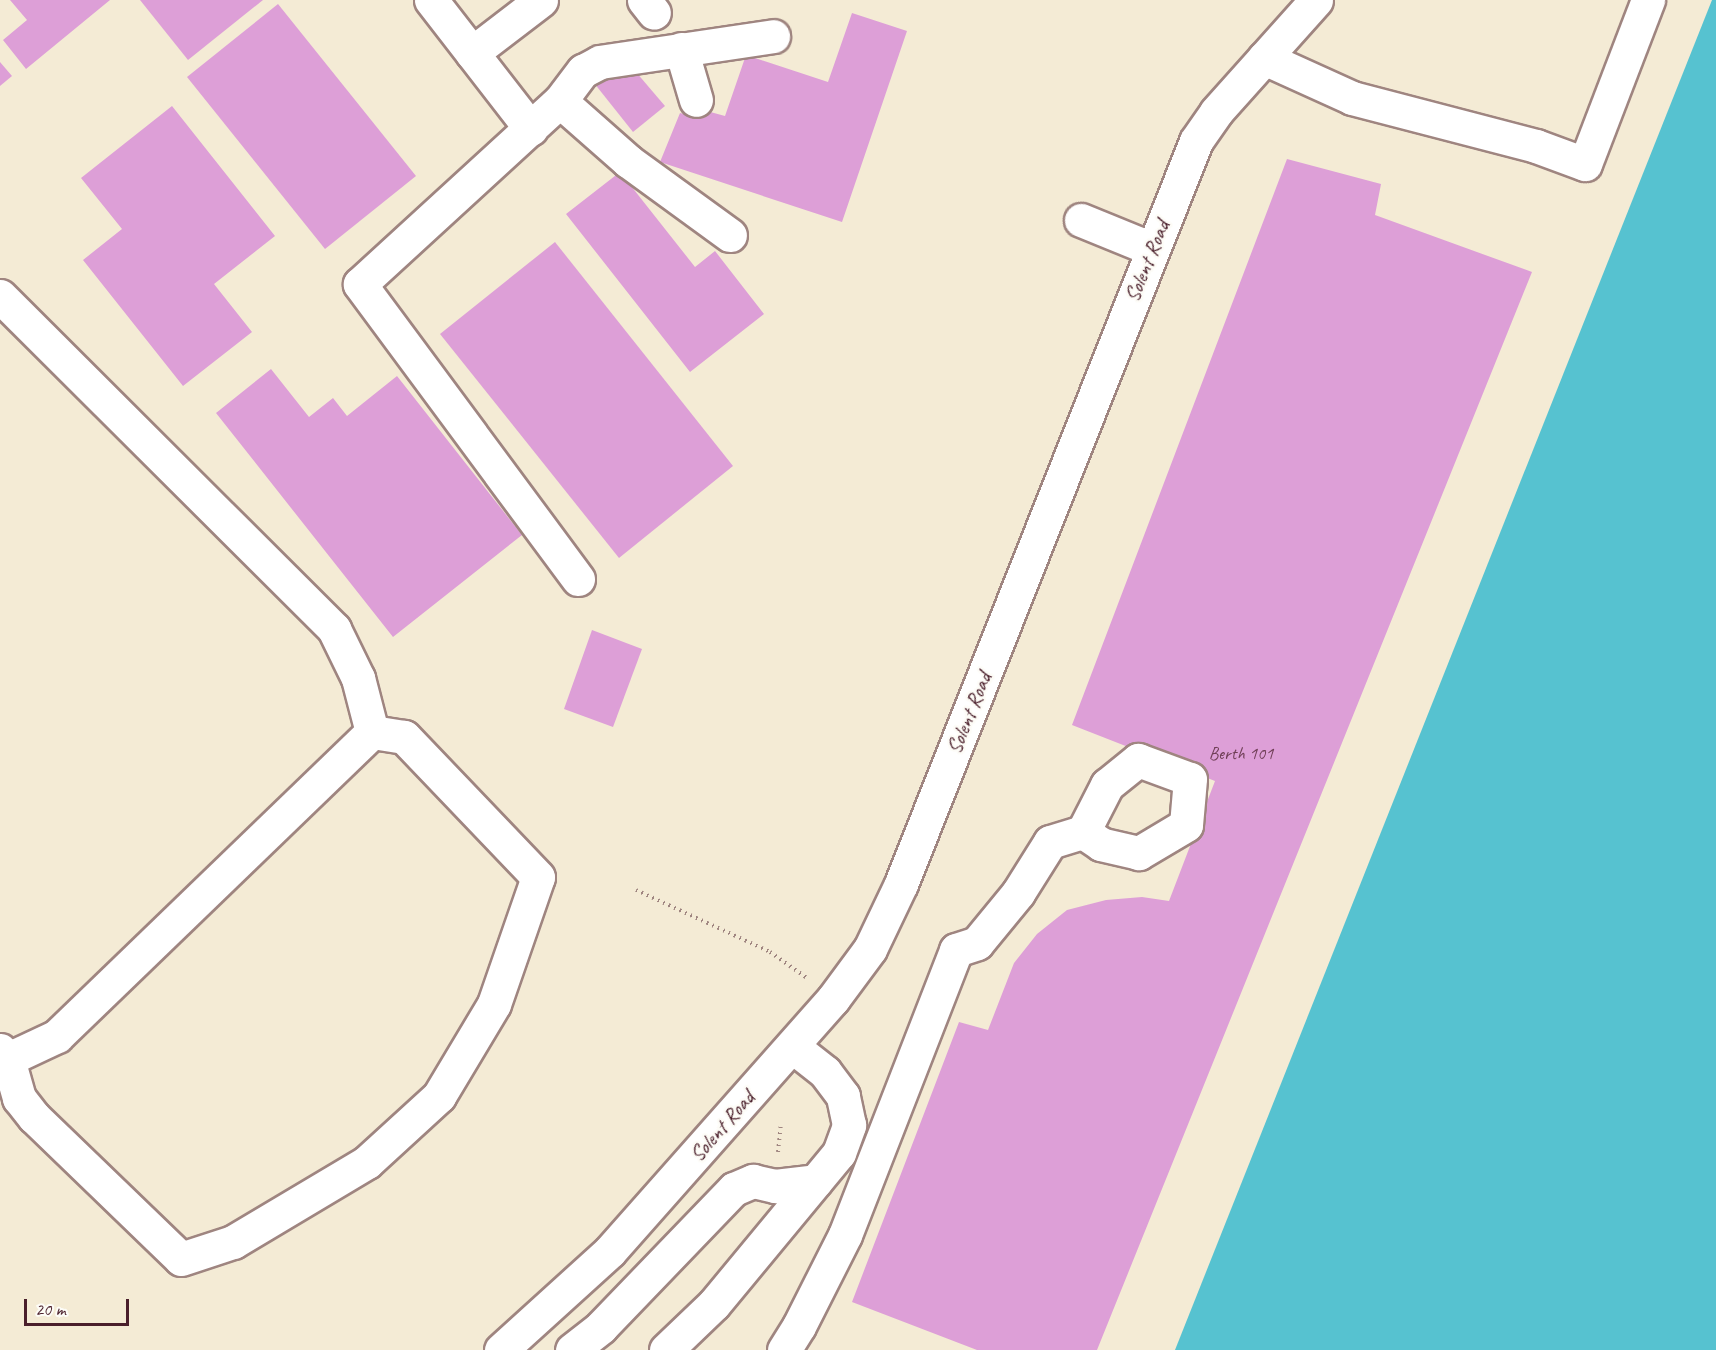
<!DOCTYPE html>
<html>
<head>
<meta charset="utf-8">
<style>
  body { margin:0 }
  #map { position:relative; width:1716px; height:1350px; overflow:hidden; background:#f4ebd5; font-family:Caveat,sans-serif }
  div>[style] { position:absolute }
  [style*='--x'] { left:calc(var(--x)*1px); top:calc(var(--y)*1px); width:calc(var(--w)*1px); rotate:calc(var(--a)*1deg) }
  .water>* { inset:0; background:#56c2d0 }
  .building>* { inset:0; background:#dd9fd7 }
  .path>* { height:4px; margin-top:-2px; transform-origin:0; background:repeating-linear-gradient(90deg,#9f8580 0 1.5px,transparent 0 6px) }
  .roads { filter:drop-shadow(2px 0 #9f8580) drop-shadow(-2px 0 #9f8580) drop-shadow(0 2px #9f8580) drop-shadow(0 -2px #9f8580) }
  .minor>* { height:33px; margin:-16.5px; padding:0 16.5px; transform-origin:16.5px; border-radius:16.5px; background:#fff }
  span { translate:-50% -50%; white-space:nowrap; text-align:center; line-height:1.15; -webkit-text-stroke:5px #fdfcf7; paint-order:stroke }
  .number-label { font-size:18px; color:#6f3f56 }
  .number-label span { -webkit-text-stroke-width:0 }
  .street-label { font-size:21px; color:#4a1f2b }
  .scale { position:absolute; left:24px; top:1299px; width:105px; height:27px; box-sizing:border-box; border:3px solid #4a1f2b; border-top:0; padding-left:8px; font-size:18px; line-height:21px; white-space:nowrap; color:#4a1f2b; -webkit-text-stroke:4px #fdfcf7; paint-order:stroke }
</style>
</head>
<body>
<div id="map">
  <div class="water">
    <div style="clip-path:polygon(1712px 0,1716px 0,1716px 1350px,1175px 1350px)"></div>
  </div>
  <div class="building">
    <div style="clip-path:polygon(10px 0,110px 0,26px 69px,3px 40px,27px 20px)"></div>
    <div style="clip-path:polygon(140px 0,263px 0,188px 60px)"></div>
    <div style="clip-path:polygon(278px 4px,416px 176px,325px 249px,187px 77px)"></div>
    <div style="clip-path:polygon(852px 13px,907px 31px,842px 222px,660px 162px,680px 113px,692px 116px,703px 110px,725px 116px,746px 55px,828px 82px)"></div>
    <div style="clip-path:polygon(0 62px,12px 76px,0 86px)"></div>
    <div style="clip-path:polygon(630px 65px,665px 106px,633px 132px,594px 83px)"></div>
    <div style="clip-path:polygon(172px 106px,275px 236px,214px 284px,252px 332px,183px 386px,83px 260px,122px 229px,81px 178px)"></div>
    <div style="clip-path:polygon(1287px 159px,1381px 184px,1375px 215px,1532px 272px,1097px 1350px,977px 1350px,852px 1302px,959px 1022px,988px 1030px,1014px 963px,1037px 934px,1067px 910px,1106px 900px,1142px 897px,1169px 901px,1215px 781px,1072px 725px)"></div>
    <div style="clip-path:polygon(620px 172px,695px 267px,715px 251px,764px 314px,690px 372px,566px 214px)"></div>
    <div style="clip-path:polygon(555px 242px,733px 466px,619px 558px,440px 334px)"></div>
    <div style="clip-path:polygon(271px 369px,309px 417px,333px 398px,347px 416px,397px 376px,522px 535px,393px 637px,216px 413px)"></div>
    <div style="clip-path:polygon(592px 630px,642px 649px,613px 727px,564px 709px)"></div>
  </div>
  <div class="path">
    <div style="--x:636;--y:890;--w:148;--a:24.8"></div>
    <div style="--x:770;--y:952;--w:45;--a:35.1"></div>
    <div style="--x:778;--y:1152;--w:30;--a:-84"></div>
  </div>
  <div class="roads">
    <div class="minor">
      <div style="--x:431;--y:0;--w:163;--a:52.2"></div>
      <div style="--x:644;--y:0;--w:16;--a:52"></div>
      <div style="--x:681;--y:49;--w:53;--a:73.6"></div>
      <div style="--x:472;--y:53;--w:87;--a:-37.5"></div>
      <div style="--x:1264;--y:58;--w:97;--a:24.4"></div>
      <div style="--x:1352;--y:98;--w:190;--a:14.6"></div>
      <div style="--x:1536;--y:146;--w:52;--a:20.2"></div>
      <div style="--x:1585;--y:164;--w:176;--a:-69"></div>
      <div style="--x:560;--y:101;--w:91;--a:41.4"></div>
      <div style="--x:628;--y:161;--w:126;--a:36"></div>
      <div style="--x:1081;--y:220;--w:77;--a:22.2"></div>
      <div style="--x:0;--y:296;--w:472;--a:44.9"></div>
      <div style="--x:334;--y:629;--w:55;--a:63.9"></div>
      <div style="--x:358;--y:678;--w:56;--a:75.5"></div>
      <div style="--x:578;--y:579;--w:367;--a:-126.5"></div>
      <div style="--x:360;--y:284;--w:271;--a:-42.5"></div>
      <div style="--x:560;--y:101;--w:38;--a:-53"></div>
      <div style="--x:583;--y:71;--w:19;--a:-28"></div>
      <div style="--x:600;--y:62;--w:175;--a:-8.5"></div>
      <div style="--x:0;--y:1050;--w:12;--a:48"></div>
      <div style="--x:8;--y:1059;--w:41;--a:74.2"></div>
      <div style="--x:19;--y:1098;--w:24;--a:52"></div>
      <div style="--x:34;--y:1117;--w:204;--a:44"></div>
      <div style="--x:181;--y:1259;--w:55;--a:-18.1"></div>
      <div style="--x:233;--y:1242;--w:156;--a:-30.8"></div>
      <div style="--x:367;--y:1162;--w:98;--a:-42.5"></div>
      <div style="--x:439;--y:1096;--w:107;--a:-59.1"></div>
      <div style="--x:494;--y:1004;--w:134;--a:-70.9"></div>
      <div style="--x:538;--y:877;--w:194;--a:-133.7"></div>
      <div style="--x:404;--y:737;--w:32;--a:-171"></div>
      <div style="--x:8;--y:1059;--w:54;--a:-25.1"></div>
      <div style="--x:57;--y:1036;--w:438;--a:-44"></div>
      <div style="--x:501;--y:1350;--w:147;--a:-42.2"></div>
      <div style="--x:610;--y:1251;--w:337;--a:-48.5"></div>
      <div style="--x:833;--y:999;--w:62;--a:-53.5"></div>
      <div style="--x:870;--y:949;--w:72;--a:-64.5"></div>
      <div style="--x:901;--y:884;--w:799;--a:-68.34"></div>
      <div style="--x:1196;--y:141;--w:35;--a:-55"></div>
      <div style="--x:1216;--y:112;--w:150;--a:-48.2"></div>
      <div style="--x:572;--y:1350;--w:37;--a:-38"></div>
      <div style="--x:601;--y:1327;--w:192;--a:-46.1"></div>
      <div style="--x:734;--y:1189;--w:21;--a:-23"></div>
      <div style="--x:753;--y:1181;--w:23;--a:13"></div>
      <div style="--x:775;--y:1186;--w:41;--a:-7"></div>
      <div style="--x:666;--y:1350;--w:66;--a:-43.8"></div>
      <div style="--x:714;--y:1304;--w:196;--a:-50.4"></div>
      <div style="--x:839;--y:1153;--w:30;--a:-70"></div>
      <div style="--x:849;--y:1125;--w:30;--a:-102"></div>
      <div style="--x:843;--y:1096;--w:30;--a:-127"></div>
      <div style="--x:825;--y:1072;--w:42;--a:-141.8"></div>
      <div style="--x:784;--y:1350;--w:28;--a:-58"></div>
      <div style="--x:799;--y:1326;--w:102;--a:-63.2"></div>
      <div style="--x:845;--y:1235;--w:306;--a:-68.7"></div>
      <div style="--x:956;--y:950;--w:22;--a:-18"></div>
      <div style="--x:977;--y:943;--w:65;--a:-50.6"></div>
      <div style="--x:1018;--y:893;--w:60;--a:-57.9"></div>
      <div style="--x:1050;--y:842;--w:34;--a:-17"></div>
      <div style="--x:1083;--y:832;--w:53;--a:-62.9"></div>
      <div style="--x:1107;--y:785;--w:40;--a:-39"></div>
      <div style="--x:1138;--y:760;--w:55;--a:20.1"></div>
      <div style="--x:1190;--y:779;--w:46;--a:95"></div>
      <div style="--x:1186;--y:825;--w:55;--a:149.2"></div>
      <div style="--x:1139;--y:853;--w:39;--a:-167"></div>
      <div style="--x:1101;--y:844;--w:22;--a:-146"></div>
    </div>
  </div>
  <div class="number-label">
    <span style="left:1241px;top:753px">Berth 101</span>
  </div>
  <div class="street-label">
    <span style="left:1147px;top:261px;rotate:-68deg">Solent Road</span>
    <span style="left:969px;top:713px;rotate:-68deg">Solent Road</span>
    <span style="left:722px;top:1126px;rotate:-49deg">Solent Road</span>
  </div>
  <div class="scale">20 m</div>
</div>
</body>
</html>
